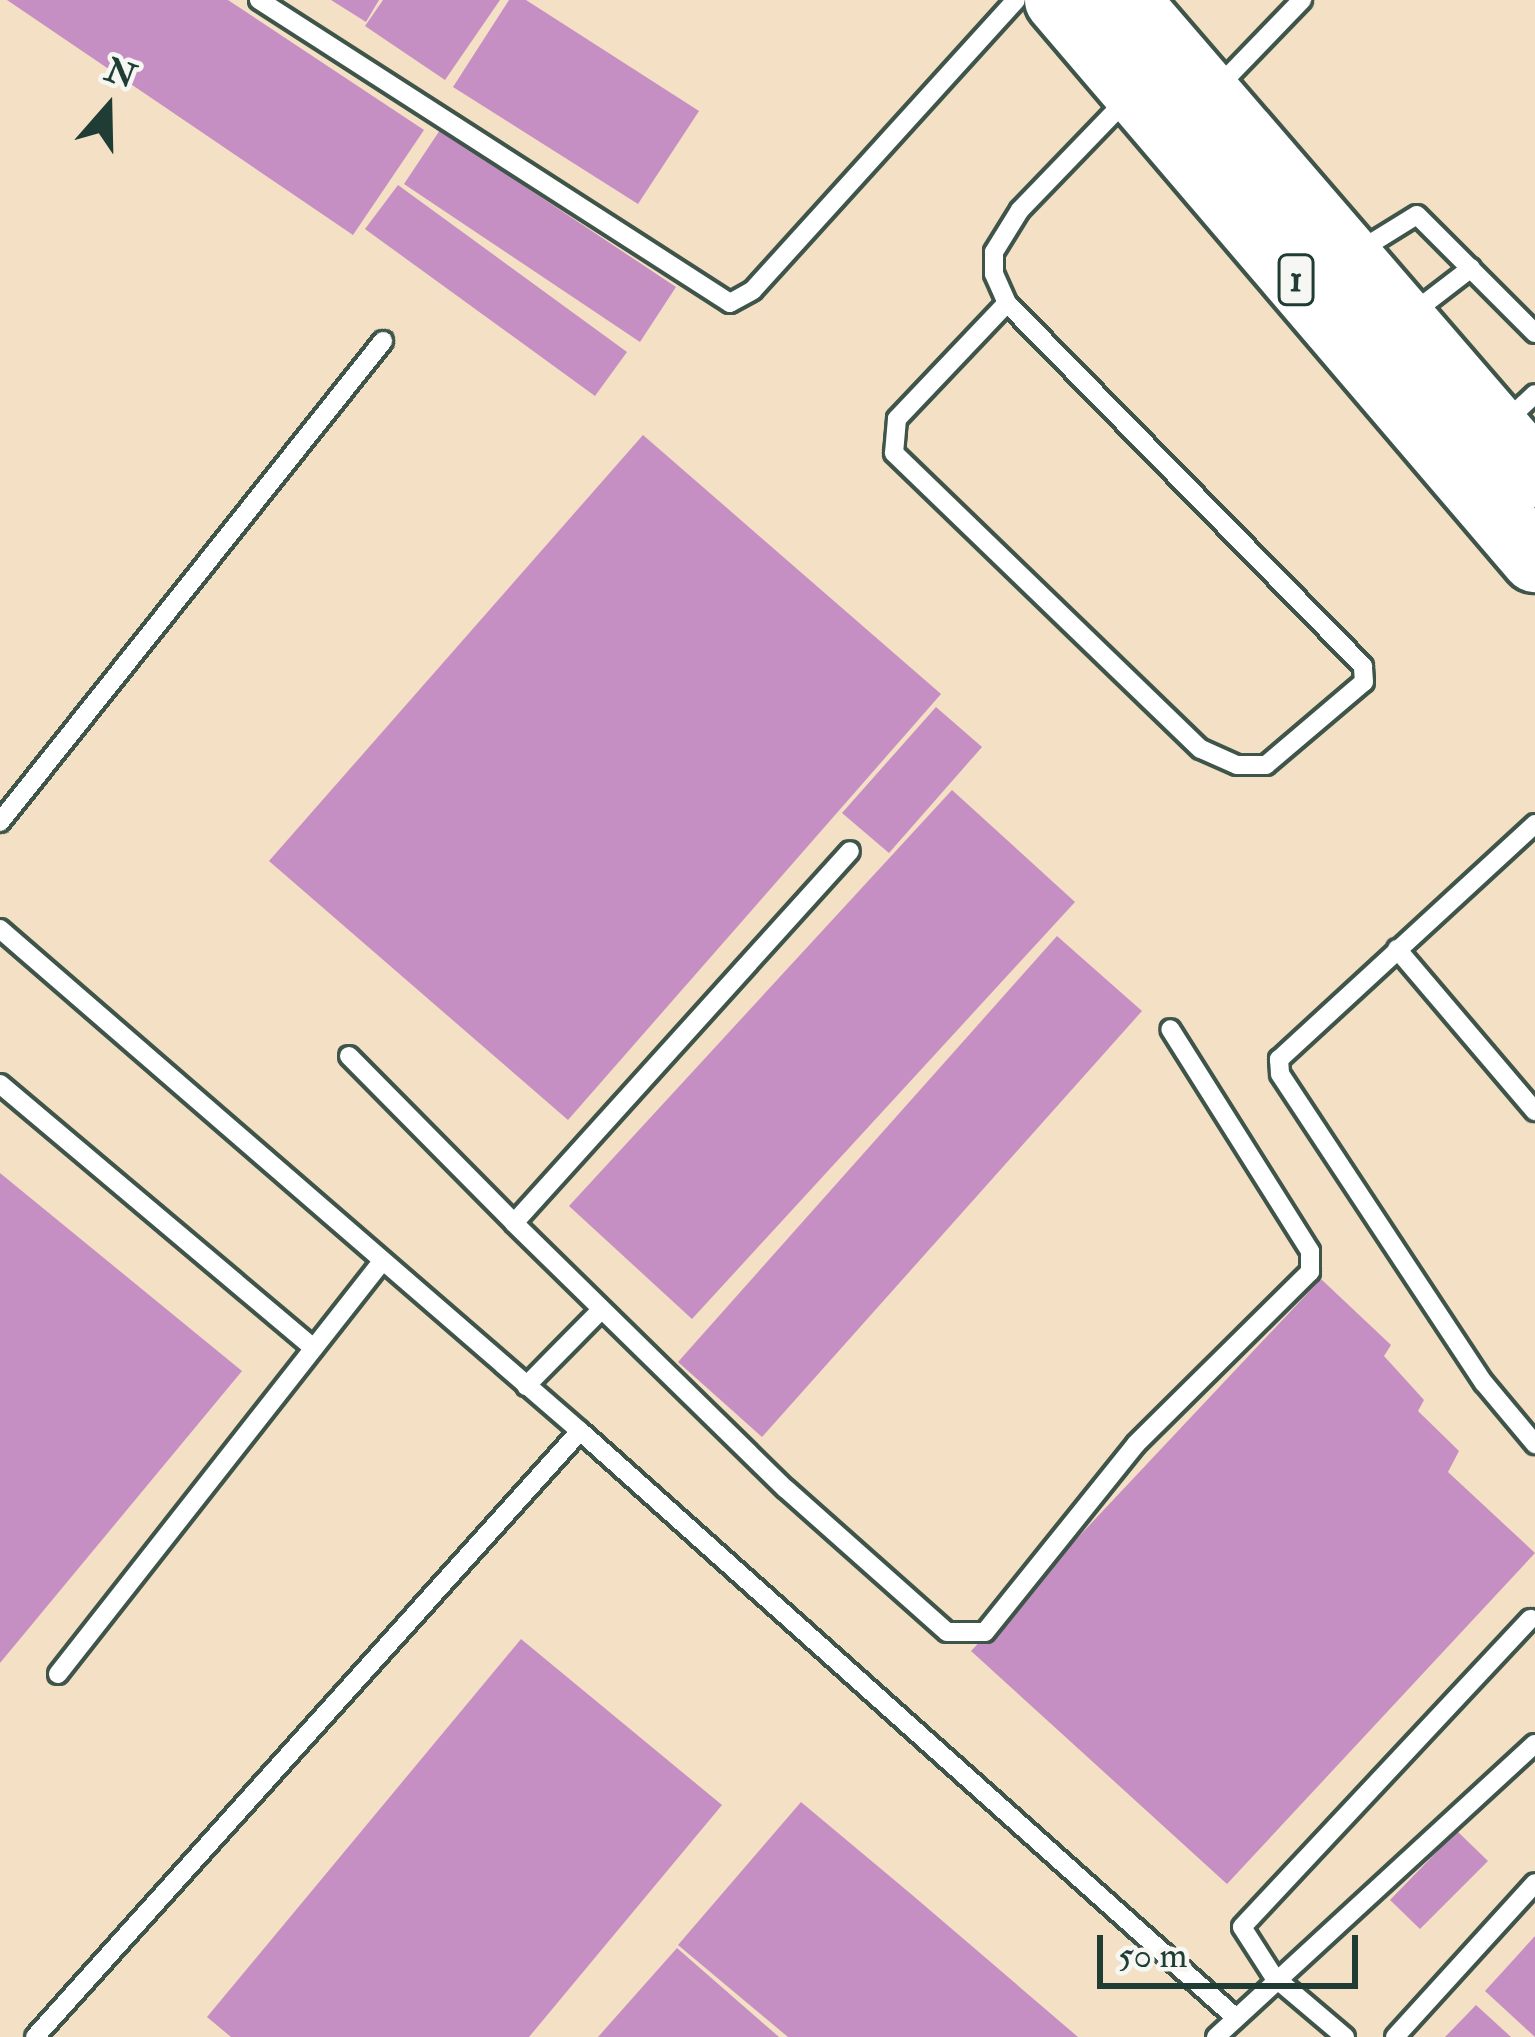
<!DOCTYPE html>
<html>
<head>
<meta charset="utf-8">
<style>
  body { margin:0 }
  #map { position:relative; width:1535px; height:2037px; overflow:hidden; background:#f3e0c5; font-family:"IM FELL Double Pica",serif }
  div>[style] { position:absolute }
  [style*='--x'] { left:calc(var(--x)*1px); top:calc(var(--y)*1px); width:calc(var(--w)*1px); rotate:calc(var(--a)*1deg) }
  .building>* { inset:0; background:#c68fc4 }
  .roads { filter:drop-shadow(3px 0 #3f554a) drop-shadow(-3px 0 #3f554a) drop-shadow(0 3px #3f554a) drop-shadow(0 -3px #3f554a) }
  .lane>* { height:18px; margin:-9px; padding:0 9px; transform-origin:9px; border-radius:9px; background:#fff }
  .highway>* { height:66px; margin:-33px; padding:0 33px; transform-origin:33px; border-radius:33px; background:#fff }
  span { translate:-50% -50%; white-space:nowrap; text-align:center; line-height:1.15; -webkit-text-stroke:10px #f6f6f2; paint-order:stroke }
  .shield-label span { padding:3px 9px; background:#f6f6f2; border:3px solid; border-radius:9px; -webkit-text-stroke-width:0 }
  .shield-label { font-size:36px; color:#1f3d34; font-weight:700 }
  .north { position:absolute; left:48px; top:48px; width:120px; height:120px; -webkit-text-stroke:9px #f6f6f2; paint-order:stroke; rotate:20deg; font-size:33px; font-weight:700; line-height:48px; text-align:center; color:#1f3d34 }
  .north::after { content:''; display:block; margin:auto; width:42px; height:54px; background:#1f3d34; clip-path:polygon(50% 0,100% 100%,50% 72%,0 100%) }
  .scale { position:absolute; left:1097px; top:1935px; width:261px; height:54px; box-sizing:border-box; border:6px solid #1f3d34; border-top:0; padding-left:15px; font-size:36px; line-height:42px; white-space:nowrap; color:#1f3d34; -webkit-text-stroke:9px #f6f6f2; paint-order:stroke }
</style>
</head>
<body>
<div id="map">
  <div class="building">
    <div style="clip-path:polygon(7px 0,228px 0,424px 130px,353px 235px)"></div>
    <div style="clip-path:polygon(331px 0,379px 0,366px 22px)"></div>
    <div style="clip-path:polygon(383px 0,500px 0,445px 80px,365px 26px)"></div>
    <div style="clip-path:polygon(509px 0,526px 0,699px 111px,638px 204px,453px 87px)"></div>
    <div style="clip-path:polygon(440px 130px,676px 287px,640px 342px,404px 184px)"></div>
    <div style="clip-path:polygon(398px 185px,627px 352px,595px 396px,365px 229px)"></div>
    <div style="clip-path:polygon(643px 435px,941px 694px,568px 1120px,269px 861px)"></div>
    <div style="clip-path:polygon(936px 707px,982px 747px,889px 853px,842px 813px)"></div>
    <div style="clip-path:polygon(952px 790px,1075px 902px,692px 1319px,569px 1206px)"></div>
    <div style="clip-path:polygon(1057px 936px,1142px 1011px,762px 1437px,678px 1362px)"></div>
    <div style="clip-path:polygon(0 1173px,242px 1371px,0 1663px)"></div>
    <div style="clip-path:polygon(1321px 1279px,1391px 1345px,1384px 1356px,1424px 1400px,1418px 1411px,1459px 1451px,1448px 1472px,1535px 1553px,1227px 1884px,971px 1651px)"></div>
    <div style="clip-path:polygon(521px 1639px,722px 1805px,529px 2037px,231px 2037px,207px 2017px)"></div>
    <div style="clip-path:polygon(801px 1802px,911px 1894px,1078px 2037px,788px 2037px,678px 1945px)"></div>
    <div style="clip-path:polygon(1457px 1831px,1488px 1861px,1420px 1929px,1390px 1900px)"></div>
    <div style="clip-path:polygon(1535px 1936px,1535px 2037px,1485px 1991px)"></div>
    <div style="clip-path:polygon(677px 1948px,779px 2037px,598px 2037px)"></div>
    <div style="clip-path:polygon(1476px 2005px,1511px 2037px,1445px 2037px)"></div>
  </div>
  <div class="roads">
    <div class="lane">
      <div style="--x:259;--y:0;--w:560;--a:32.75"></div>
      <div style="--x:730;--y:303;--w:26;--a:-29"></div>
      <div style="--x:753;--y:290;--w:391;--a:-47.8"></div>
      <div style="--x:1216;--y:89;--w:124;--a:-46"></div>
      <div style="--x:1357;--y:252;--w:70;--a:-31.7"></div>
      <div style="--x:1417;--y:215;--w:167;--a:45"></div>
      <div style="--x:1007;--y:303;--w:160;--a:133.5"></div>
      <div style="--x:897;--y:419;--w:34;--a:95"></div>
      <div style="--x:894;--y:453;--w:426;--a:44"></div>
      <div style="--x:1201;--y:749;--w:39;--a:24"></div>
      <div style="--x:1237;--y:765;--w:29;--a:0"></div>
      <div style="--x:1266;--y:765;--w:128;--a:-40.3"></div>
      <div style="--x:1364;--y:682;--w:16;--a:-94"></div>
      <div style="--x:1363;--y:666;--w:508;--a:-134.44"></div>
      <div style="--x:1007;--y:303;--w:32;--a:-114"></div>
      <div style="--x:994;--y:274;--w:22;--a:-90"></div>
      <div style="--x:994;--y:252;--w:49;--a:-58.2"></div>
      <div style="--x:1020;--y:210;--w:156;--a:-46"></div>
      <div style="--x:1410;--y:315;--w:77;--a:-37.6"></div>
      <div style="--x:1504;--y:423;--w:42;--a:-43.1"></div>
      <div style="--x:0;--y:822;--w:615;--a:-51.47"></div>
      <div style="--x:1535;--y:824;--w:348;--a:137.4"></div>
      <div style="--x:1279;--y:1059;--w:15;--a:86"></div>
      <div style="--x:1280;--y:1074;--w:370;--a:56.6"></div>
      <div style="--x:1484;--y:1383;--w:80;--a:50.1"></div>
      <div style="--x:0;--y:929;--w:767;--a:40.88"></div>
      <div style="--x:580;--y:1431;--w:879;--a:41.82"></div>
      <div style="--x:1397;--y:949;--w:213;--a:49.6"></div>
      <div style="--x:349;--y:1056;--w:235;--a:45.3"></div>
      <div style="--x:514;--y:1223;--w:501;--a:-47.91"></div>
      <div style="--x:0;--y:1084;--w:410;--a:40.1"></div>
      <div style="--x:514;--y:1223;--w:380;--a:44.4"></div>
      <div style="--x:786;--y:1489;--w:215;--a:41.6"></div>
      <div style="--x:947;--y:1632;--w:38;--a:0"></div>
      <div style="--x:985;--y:1632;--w:241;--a:-51.2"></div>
      <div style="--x:1136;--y:1444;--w:245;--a:-44.7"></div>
      <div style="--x:1310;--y:1272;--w:21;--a:-90"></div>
      <div style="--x:1310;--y:1251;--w:262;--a:-122.2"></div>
      <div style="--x:526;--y:1386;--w:105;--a:-45.4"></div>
      <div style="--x:58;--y:1674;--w:521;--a:-51.86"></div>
      <div style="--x:35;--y:2037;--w:815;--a:-48.03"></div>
      <div style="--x:1216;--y:2037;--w:433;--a:-42.6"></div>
      <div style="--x:1345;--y:2037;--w:93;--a:-139.8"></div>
      <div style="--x:1274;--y:1977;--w:59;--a:-122.6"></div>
      <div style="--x:1242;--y:1927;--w:422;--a:-46.9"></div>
      <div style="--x:1395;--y:2037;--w:208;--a:-47.7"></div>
    </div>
    <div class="highway">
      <div style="--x:1058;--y:0;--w:735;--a:49.53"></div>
      <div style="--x:1126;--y:0;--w:626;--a:49.21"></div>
    </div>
  </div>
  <div class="shield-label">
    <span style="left:1296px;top:280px">1</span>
  </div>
  <div class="north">N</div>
  <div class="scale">50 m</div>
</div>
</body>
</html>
